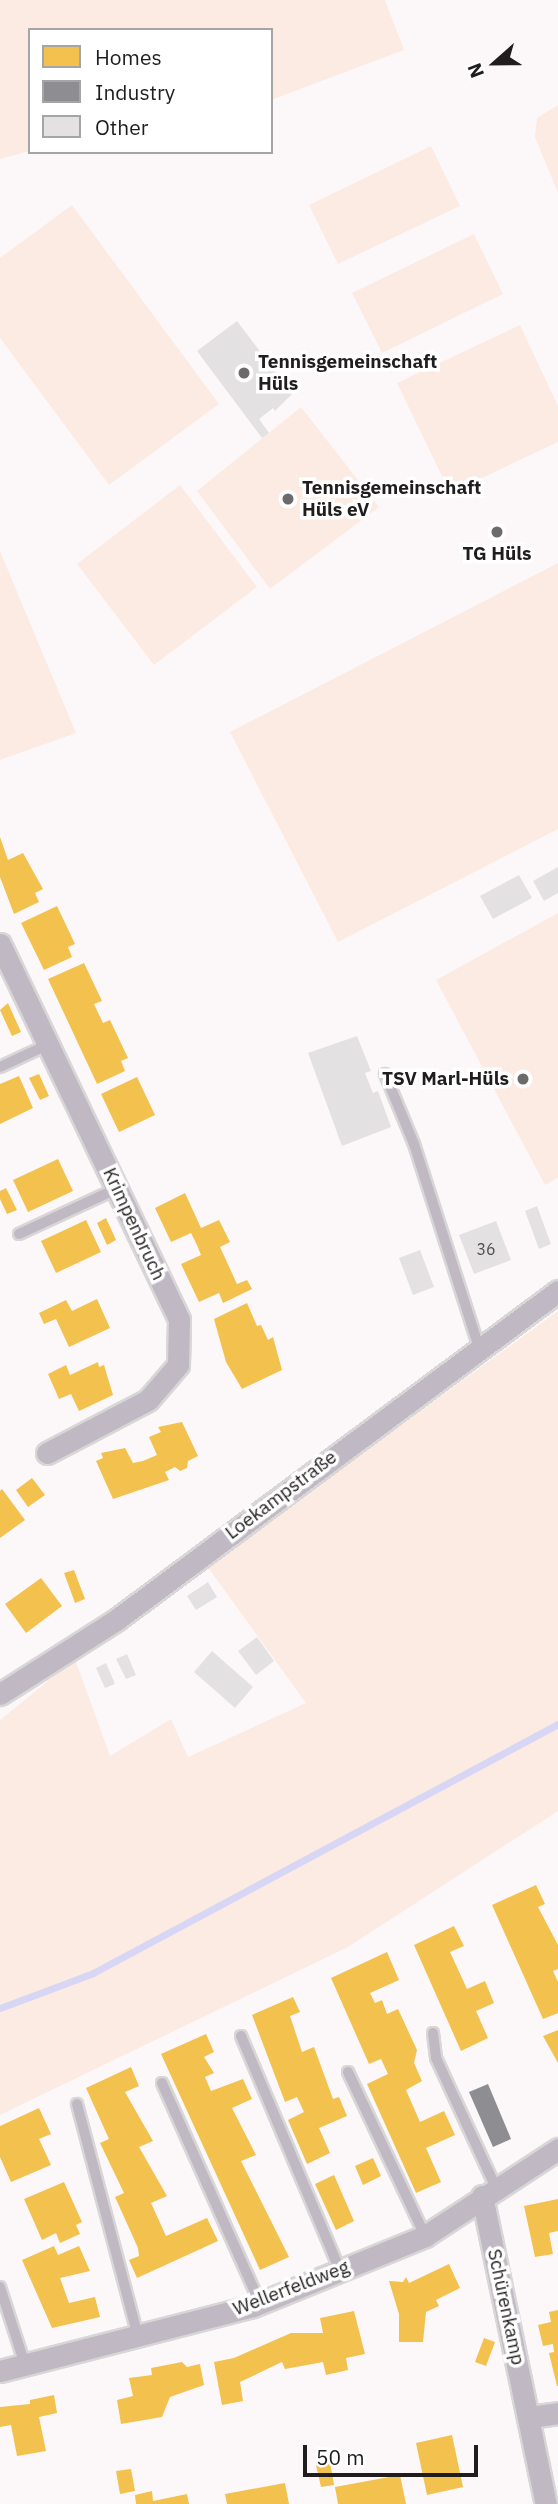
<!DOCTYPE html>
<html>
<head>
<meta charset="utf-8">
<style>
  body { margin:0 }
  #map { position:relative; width:558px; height:2504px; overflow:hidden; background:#fcf8fa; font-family:"IBM Plex Sans",sans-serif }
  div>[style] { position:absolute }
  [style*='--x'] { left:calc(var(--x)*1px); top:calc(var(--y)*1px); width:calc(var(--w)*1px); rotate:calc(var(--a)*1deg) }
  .green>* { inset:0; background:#fcebe2 }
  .homes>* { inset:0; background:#f2c14e }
  .industry>* { inset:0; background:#8d8d92 }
  .stream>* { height:7px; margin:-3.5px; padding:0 3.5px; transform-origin:3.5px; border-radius:3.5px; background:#d8d6f5 }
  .building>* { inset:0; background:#e4e1e2 }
  .roads { filter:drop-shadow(2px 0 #d8d6d7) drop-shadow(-2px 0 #d8d6d7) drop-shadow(0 2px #d8d6d7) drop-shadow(0 -2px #d8d6d7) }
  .lane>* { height:10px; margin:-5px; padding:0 5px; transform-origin:5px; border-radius:5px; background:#c0b8c2 }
  .street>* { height:21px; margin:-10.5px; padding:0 10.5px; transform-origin:10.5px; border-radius:10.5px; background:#c0b8c2 }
  .dots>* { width:19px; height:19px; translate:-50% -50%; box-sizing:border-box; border:4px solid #fff; border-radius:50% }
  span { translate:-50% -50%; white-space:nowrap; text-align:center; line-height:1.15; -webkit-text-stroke:7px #fff; paint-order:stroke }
  .number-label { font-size:16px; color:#524f50 }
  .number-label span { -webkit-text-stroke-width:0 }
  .poi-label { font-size:19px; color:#201d1e; font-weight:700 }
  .left { translate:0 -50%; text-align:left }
  .right { translate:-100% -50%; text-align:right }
  .street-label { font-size:19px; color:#201d1e }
  .legend { position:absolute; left:28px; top:28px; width:245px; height:126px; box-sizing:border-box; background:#fff; border:2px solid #a6a5a5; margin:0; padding:9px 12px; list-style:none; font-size:21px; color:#201d1e }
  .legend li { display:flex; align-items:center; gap:14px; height:35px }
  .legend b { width:35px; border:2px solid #a6a5a5 }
  .north { position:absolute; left:460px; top:28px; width:70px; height:70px; -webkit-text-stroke:5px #fff; paint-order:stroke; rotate:249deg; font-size:19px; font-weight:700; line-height:28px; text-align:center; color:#201d1e }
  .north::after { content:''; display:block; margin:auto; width:24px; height:32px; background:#201d1e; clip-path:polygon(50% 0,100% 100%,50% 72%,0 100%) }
  .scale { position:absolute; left:303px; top:2445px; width:175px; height:32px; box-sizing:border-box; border:4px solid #201d1e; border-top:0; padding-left:9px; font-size:21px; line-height:24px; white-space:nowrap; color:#201d1e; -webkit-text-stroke:5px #fff; paint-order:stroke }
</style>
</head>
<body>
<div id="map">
  <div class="green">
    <div style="clip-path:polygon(0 0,385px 0,404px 50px,271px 100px,271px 30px,30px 30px,30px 151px,0 159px)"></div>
    <div style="clip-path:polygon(558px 105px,558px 193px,535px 137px,537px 118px)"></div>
    <div style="clip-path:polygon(431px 146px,460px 206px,338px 264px,309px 205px)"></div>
    <div style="clip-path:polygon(72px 205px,219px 404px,109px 485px,0 338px,0 258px)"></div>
    <div style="clip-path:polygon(474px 234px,503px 294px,382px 353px,352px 293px)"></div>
    <div style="clip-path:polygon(520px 325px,558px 406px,558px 442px,450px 493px,397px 383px)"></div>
    <div style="clip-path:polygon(301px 407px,379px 507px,270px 589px,197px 491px)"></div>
    <div style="clip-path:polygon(180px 485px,257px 587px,154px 665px,77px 564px)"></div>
    <div style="clip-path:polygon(0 551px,76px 733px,0 760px)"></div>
    <div style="clip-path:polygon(558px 563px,558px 829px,338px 942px,230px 732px)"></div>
    <div style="clip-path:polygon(558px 913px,558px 1178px,545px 1185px,436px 980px)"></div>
    <div style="clip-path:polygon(558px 1311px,558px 1811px,348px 1947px,0 2115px,0 1720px,75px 1659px,110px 1756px,171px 1719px,188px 1757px,306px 1703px,207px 1566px)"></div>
  </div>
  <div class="homes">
    <div style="clip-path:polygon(0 837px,8px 860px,23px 853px,43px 889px,35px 893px,39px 902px,14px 914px,0 877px)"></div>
    <div style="clip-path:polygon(57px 906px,75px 944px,68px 947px,72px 957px,44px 970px,21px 923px)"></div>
    <div style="clip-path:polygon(84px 963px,102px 1001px,94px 1004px,103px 1023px,110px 1020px,128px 1058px,121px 1061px,125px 1071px,97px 1084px,48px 979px)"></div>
    <div style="clip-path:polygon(8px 1003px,21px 1032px,12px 1036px,0 1010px)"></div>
    <div style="clip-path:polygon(39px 1074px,49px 1096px,40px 1100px,29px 1078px)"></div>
    <div style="clip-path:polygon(19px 1076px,33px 1108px,0 1124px,0 1084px)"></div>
    <div style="clip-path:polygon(137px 1077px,155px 1115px,119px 1132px,101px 1094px)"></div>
    <div style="clip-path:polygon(58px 1159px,73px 1191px,28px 1212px,13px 1180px)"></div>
    <div style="clip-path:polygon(6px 1188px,17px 1210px,7px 1214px,0 1199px,0 1191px)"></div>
    <div style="clip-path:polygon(185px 1193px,201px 1228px,219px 1220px,230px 1242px,220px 1247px,237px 1284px,247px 1280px,252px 1289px,223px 1303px,219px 1293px,199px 1302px,181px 1264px,201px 1255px,197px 1245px,191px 1233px,171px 1242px,155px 1208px)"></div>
    <div style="clip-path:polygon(106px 1218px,116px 1240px,107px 1245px,97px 1223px)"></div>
    <div style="clip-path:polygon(86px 1220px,101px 1252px,56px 1273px,41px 1241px)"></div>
    <div style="clip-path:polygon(97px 1299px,110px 1328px,69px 1347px,56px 1319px,44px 1324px,39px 1313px,66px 1300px,72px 1311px)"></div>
    <div style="clip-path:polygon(247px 1303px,257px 1326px,261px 1325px,268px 1340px,273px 1337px,282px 1370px,242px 1389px,226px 1362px,214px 1319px)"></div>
    <div style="clip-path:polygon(98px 1362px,99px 1367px,104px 1365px,113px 1395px,79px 1411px,71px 1394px,59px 1399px,48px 1374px,66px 1365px,70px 1375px)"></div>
    <div style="clip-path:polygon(182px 1422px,198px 1456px,188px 1461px,187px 1468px,180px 1471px,175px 1467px,165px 1472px,169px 1480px,113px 1499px,96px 1461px,103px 1458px,101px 1453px,125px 1448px,133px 1463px,143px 1461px,157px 1455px,149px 1437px,161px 1432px,158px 1427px)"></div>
    <div style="clip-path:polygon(32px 1478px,45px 1495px,28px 1507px,16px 1490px)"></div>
    <div style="clip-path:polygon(2px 1489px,25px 1520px,0 1538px,0 1491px)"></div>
    <div style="clip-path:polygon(74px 1570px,85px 1599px,75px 1603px,64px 1573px)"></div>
    <div style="clip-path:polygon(41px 1578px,62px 1606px,26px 1633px,5px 1604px)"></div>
    <div style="clip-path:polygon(536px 1885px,545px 1904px,538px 1907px,558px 1945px,558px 1969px,553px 1971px,558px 1982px,558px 2013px,543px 2019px,492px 1905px)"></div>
    <div style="clip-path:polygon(454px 1926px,464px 1946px,450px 1952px,467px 1989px,485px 1981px,494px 2003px,476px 2011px,488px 2038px,461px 2051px,414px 1945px)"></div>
    <div style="clip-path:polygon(387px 1952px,399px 1980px,370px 1993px,375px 2003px,382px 2000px,387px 2014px,398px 2009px,417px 2050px,414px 2063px,422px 2081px,406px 2090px,420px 2122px,444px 2111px,455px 2135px,426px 2148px,441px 2182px,416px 2193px,367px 2084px,388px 2074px,381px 2059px,369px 2064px,331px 1978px)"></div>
    <div style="clip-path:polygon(293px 1997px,300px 2012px,290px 2016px,302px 2052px,314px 2047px,333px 2099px,339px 2097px,347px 2116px,319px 2128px,330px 2153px,307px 2164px,288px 2120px,304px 2112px,297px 2097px,285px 2102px,252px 2015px)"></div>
    <div style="clip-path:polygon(558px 2030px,558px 2063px,543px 2036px)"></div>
    <div style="clip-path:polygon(206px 2034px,214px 2052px,204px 2057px,214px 2073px,205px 2077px,211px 2091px,243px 2079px,252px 2099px,232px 2108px,256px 2155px,241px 2161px,289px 2257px,260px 2270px,161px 2054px)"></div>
    <div style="clip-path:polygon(131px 2067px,139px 2086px,125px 2092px,153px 2141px,139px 2147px,167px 2196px,151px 2203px,166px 2236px,207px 2218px,218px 2241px,137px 2278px,129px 2260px,139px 2256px,138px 2248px,115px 2197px,124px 2193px,100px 2143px,109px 2139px,86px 2088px)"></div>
    <div style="clip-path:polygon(39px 2108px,51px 2134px,39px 2139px,51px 2165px,11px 2182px,0 2157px,0 2126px)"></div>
    <div style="clip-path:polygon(373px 2158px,381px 2176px,363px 2185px,355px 2166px)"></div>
    <div style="clip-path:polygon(334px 2175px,354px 2221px,336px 2230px,315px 2184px)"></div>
    <div style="clip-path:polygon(64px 2182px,82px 2222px,76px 2225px,80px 2234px,60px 2243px,56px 2233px,42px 2240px,24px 2199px)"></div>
    <div style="clip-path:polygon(558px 2199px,558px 2231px,549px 2233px,553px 2254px,535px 2257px,524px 2206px)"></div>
    <div style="clip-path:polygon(54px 2246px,58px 2255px,79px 2246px,90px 2271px,60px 2278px,69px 2303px,95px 2297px,100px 2317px,52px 2328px,22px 2260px)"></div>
    <div style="clip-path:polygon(449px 2264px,460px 2288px,436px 2300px,439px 2306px,426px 2312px,423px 2342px,399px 2342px,399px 2314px,389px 2281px,403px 2282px,406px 2277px,409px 2283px)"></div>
    <div style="clip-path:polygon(558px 2310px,558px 2386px,557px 2386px,549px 2353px,554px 2352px,553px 2344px,543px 2346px,538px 2325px,551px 2322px,549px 2312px)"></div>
    <div style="clip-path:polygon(354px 2311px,365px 2354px,346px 2358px,348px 2370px,326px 2375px,323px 2362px,285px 2369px,282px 2362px,240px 2382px,243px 2401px,222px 2405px,214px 2362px,234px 2358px,291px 2333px,323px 2333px,320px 2318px)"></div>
    <div style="clip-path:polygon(484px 2338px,495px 2342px,486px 2366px,475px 2362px)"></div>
    <div style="clip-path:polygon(182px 2362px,187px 2367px,200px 2364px,204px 2385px,170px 2397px,162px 2417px,121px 2424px,117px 2400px,133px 2396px,129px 2378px,152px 2375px,151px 2368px)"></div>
    <div style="clip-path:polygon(54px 2395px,57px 2413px,39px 2417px,46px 2451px,17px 2456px,11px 2425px,0 2427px,0 2407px,30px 2404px,30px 2400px)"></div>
    <div style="clip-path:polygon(452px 2435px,463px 2487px,427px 2495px,416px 2443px)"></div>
    <div style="clip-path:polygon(330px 2462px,334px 2485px,321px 2487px,316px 2465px)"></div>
    <div style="clip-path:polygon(131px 2469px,135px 2491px,120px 2494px,116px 2471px)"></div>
    <div style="clip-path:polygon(400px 2475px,406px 2504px,338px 2504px,335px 2487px)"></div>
    <div style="clip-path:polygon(285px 2483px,289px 2504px,227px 2504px,225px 2494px)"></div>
    <div style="clip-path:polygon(152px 2491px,153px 2501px,187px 2494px,189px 2504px,136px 2504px,135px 2495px)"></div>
  </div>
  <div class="industry">
    <div style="clip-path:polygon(488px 2084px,511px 2139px,493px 2147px,469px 2092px)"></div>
  </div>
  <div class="stream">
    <div style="--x:0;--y:2008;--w:99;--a:-20.6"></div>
    <div style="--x:93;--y:1973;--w:527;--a:-28.17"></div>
  </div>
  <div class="building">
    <div style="clip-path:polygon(237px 321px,292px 394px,275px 411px,273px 408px,259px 419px,269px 433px,262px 438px,197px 351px)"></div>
    <div style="clip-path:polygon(558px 867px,558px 893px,544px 901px,533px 881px)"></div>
    <div style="clip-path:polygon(519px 875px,532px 898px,493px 919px,480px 896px)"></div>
    <div style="clip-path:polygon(357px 1036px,371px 1071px,365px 1073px,373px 1093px,378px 1091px,391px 1127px,342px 1146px,308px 1053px)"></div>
    <div style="clip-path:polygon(537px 1206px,551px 1244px,539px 1249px,525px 1211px)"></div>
    <div style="clip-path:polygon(496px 1221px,511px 1260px,474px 1274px,459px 1235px)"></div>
    <div style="clip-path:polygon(420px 1250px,434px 1287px,413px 1295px,399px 1258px)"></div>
    <div style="clip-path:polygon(208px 1582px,217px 1597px,196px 1610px,187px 1596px)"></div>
    <div style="clip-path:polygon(257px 1637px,274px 1661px,256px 1675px,238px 1651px)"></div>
    <div style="clip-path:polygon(212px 1651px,253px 1687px,235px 1708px,194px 1672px)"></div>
    <div style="clip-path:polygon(127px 1654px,136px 1675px,126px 1679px,116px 1659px)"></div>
    <div style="clip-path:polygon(106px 1663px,115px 1684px,105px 1688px,96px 1668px)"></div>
  </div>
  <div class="roads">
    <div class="lane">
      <div style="--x:0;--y:1067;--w:54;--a:-25.1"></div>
      <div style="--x:385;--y:1074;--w:76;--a:67.5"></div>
      <div style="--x:414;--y:1144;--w:214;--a:72.3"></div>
      <div style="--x:19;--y:1234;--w:109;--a:-24.9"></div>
      <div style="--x:433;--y:2033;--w:25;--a:83"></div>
      <div style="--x:436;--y:2058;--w:143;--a:65.2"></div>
      <div style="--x:241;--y:2036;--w:254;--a:67.1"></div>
      <div style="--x:348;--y:2072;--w:181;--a:64.8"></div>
      <div style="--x:162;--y:2083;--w:241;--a:66"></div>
      <div style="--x:77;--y:2104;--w:240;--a:75.3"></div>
      <div style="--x:0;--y:2287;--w:82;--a:72.2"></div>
    </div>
    <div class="street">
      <div style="--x:0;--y:944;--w:416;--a:64.5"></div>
      <div style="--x:179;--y:1320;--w:45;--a:91.3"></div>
      <div style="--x:178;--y:1365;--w:46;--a:130.6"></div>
      <div style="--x:148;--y:1400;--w:114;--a:152.3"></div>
      <div style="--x:0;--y:1694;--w:138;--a:-32.5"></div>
      <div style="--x:116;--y:1620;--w:551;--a:-36.66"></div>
      <div style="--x:482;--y:2196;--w:315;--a:78.3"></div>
      <div style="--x:0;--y:2371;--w:261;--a:-14.4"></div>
      <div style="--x:253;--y:2306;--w:186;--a:-22.1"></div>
      <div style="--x:425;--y:2236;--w:159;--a:-33.2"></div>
      <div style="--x:530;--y:2417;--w:28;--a:-8"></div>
    </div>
  </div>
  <div class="dots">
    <div style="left:244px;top:373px;background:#6d6a6b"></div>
    <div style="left:288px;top:499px;background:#6d6a6b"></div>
    <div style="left:497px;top:532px;background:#6d6a6b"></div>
    <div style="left:523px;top:1079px;background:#6d6a6b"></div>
  </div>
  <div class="number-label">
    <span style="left:486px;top:1249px">36</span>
  </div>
  <div class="poi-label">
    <span class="left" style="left:258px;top:373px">Tennisgemeinschaft<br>Hüls</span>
    <span class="left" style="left:302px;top:499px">Tennisgemeinschaft<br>Hüls eV</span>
    <span style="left:497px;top:554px">TG Hüls</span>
    <span class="right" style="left:509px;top:1079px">TSV Marl-Hüls</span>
  </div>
  <div class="street-label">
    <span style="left:134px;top:1224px;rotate:65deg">Krimpenbruch</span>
    <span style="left:281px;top:1495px;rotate:-37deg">Loekampstraße</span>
    <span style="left:291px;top:2288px;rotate:-21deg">Wellerfeldweg</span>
    <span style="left:506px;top:2307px;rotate:78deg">Schürenkamp</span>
  </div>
  <ul class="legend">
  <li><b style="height:19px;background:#f2c14e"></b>Homes</li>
  <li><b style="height:19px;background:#8d8d92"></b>Industry</li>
  <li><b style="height:19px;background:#e4e1e2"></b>Other</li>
  </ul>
  <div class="north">N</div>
  <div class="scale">50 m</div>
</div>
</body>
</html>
